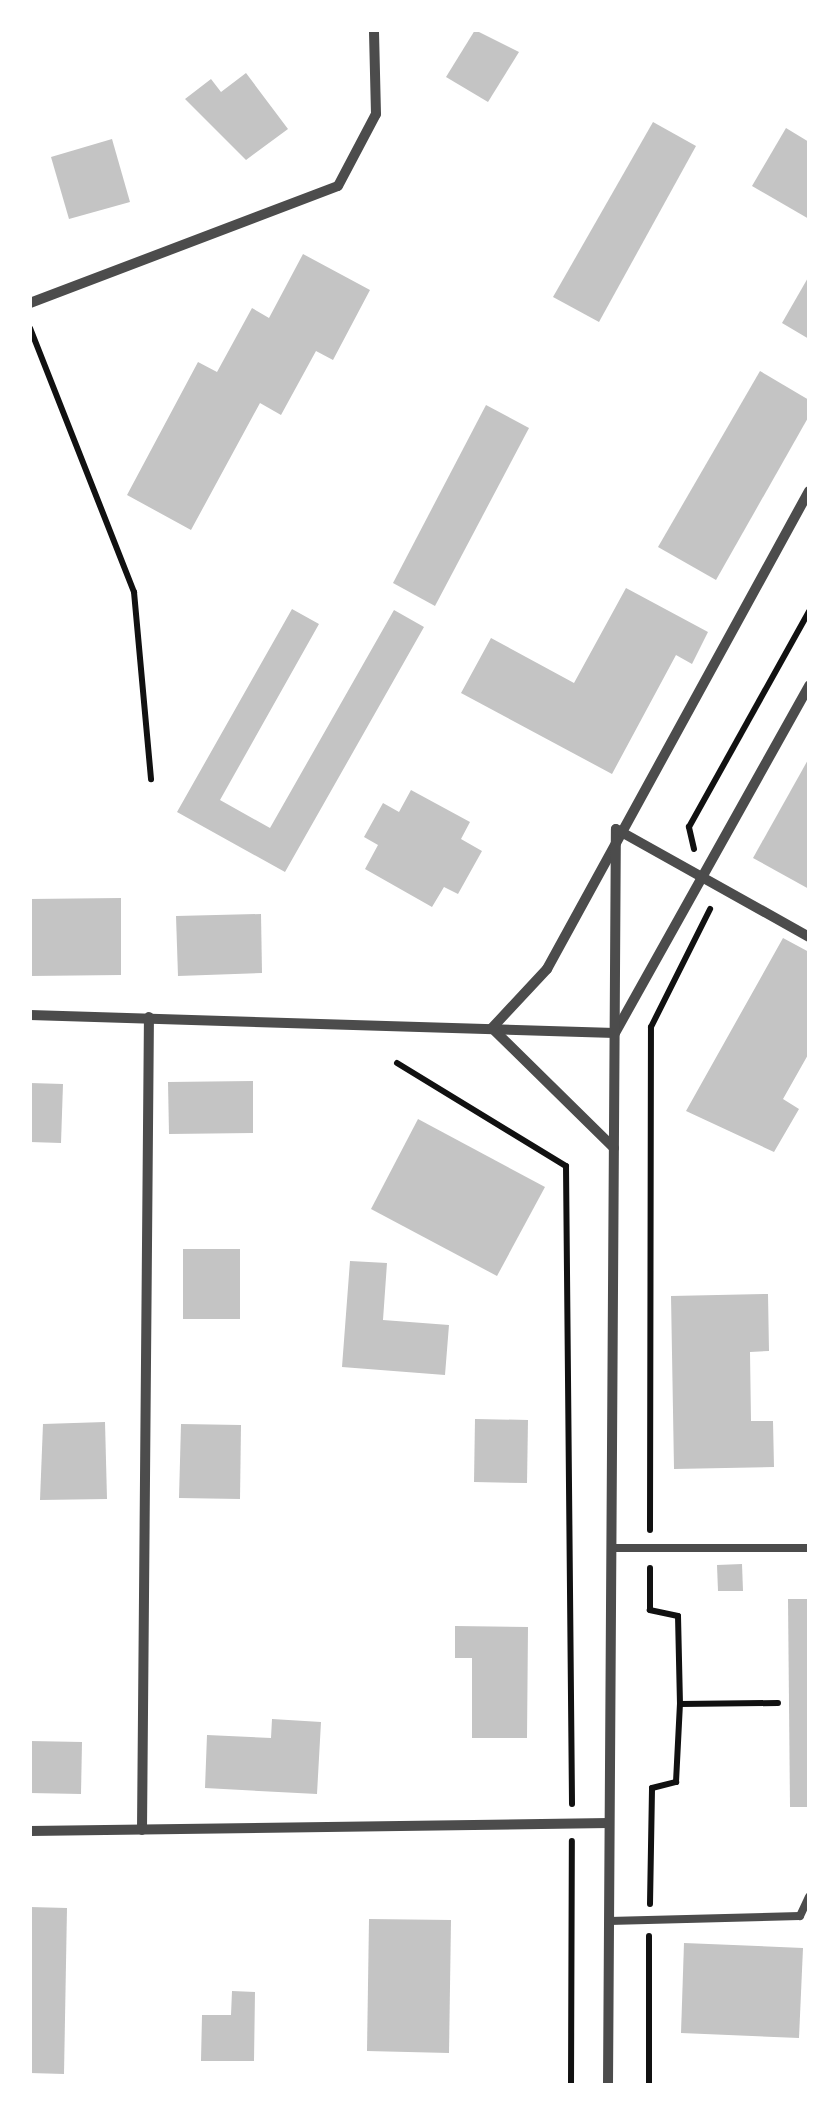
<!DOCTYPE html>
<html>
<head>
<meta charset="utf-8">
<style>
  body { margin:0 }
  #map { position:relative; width:839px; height:2115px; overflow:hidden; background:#fff; font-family:Commissioner,sans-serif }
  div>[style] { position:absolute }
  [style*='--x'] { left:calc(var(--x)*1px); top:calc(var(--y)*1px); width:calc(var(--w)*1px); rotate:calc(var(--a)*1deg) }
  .building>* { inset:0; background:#c4c4c4 }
  .path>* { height:6px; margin:-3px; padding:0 3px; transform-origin:3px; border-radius:3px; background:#111 }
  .service>* { height:8px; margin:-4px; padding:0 4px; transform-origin:4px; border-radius:4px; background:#4c4c4c }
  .minor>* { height:10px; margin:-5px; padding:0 5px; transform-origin:5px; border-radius:5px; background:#4c4c4c }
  span { translate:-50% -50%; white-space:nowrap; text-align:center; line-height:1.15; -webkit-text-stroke:9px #fff; paint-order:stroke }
  .frame { position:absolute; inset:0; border:32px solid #fff; pointer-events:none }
</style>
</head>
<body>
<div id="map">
  <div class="building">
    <div style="clip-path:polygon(475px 30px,519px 52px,488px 102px,446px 77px)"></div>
    <div style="clip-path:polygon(246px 73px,288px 129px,246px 160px,185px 99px,211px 79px,221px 92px)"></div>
    <div style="clip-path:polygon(653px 122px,696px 146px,599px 322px,553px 297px)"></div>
    <div style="clip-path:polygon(786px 128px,809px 142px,809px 219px,752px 186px)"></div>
    <div style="clip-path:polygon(112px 139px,130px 202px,69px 219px,51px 157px)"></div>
    <div style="clip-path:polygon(303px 254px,370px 290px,333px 360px,316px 351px,281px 415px,260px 403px,191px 530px,127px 495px,198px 362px,217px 372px,252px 308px,269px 318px)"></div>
    <div style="clip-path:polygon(809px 276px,809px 339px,782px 323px)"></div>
    <div style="clip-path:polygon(760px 371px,809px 400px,809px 416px,716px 580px,658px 547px)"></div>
    <div style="clip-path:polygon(486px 405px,529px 428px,435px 606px,393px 583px)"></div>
    <div style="clip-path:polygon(626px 588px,708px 632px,692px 664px,676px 655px,612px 774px,461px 693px,491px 638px,574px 683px)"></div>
    <div style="clip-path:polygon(292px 609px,319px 624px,220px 800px,270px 828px,394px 610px,424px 627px,285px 872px,177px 812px)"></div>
    <div style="clip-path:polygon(809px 758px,809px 889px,753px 858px)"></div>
    <div style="clip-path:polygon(411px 790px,470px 822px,461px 839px,482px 851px,458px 894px,444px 887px,432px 907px,365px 869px,378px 845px,364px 837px,383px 803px,399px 812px)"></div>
    <div style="clip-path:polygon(121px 898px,121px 975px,30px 976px,30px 899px)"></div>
    <div style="clip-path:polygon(261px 914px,262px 973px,178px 976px,176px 916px)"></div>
    <div style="clip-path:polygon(783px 938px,809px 952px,809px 1053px,783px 1099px,799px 1109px,774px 1152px,686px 1111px)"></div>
    <div style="clip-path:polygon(253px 1081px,253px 1133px,169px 1134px,168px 1082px)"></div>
    <div style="clip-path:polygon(30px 1083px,63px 1084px,61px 1143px,30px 1142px)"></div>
    <div style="clip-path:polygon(418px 1119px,545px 1187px,497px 1276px,371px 1209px)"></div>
    <div style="clip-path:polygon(183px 1249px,240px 1249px,240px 1319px,183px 1319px)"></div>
    <div style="clip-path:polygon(350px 1261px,387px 1263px,383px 1320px,449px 1325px,445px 1375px,342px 1367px)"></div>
    <div style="clip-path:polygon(768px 1294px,769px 1351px,750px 1352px,751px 1421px,773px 1421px,774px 1467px,674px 1469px,671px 1296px)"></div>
    <div style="clip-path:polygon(475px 1419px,528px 1420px,527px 1483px,474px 1482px)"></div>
    <div style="clip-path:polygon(105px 1422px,107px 1499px,40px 1500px,43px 1424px)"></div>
    <div style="clip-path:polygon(181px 1424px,241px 1425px,240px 1499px,179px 1498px)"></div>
    <div style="clip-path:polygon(742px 1564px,743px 1591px,718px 1591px,717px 1565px)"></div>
    <div style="clip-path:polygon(788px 1599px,809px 1599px,809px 1807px,790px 1807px)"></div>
    <div style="clip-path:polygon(455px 1626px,528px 1627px,527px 1738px,472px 1738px,472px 1658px,455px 1658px)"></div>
    <div style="clip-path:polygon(272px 1719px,321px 1722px,317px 1794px,205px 1788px,207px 1735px,271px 1738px)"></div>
    <div style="clip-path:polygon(30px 1741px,82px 1742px,81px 1794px,30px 1793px)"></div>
    <div style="clip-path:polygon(30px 1907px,67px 1908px,64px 2074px,30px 2073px)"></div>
    <div style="clip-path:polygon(369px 1919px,451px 1920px,449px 2053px,367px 2051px)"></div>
    <div style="clip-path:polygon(684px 1943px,803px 1948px,799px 2038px,681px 2033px)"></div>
    <div style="clip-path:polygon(232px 1991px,255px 1992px,254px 2061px,201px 2061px,202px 2015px,231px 2015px)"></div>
  </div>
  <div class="path">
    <div style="--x:30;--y:328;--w:284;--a:68.5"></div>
    <div style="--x:134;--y:592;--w:188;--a:84.8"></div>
    <div style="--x:694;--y:849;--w:23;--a:-103"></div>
    <div style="--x:689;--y:827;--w:247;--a:-60.9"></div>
    <div style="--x:397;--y:1063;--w:198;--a:31.4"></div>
    <div style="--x:566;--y:1166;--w:638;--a:89.46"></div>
    <div style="--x:650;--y:1530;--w:503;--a:-89.89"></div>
    <div style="--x:651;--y:1027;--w:132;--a:-63.4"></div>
    <div style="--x:680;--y:1704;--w:98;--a:-0.6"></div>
    <div style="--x:650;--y:1904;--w:116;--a:-89"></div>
    <div style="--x:652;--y:1788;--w:25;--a:-14"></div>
    <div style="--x:676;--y:1782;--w:78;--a:-87.1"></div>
    <div style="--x:680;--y:1704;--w:88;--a:-91.3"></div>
    <div style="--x:678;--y:1616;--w:29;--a:-168"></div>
    <div style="--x:650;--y:1610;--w:42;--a:-90"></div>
    <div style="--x:571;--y:2085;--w:244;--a:-89.8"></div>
    <div style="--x:649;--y:2085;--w:149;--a:-90"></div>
  </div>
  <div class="service">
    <div style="--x:611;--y:1548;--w:198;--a:0"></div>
    <div style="--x:609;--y:1921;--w:191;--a:-1.5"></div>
    <div style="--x:800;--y:1916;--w:21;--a:-65"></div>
  </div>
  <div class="minor">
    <div style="--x:30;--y:303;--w:329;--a:-20.8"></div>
    <div style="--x:338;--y:186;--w:81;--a:-62.2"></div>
    <div style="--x:376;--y:114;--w:84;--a:-91.4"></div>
    <div style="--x:30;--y:1015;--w:585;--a:1.76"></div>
    <div style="--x:615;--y:1033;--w:398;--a:-60.8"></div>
    <div style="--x:614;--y:1148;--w:171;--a:-135.5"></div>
    <div style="--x:492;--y:1028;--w:81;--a:-47"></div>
    <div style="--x:547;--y:969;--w:545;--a:-61.27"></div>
    <div style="--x:142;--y:1830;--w:813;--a:-89.51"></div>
    <div style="--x:30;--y:1831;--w:579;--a:-0.79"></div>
    <div style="--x:608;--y:2085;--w:1256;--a:-89.64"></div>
    <div style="--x:616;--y:829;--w:221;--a:29.2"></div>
  </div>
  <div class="frame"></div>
</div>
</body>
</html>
